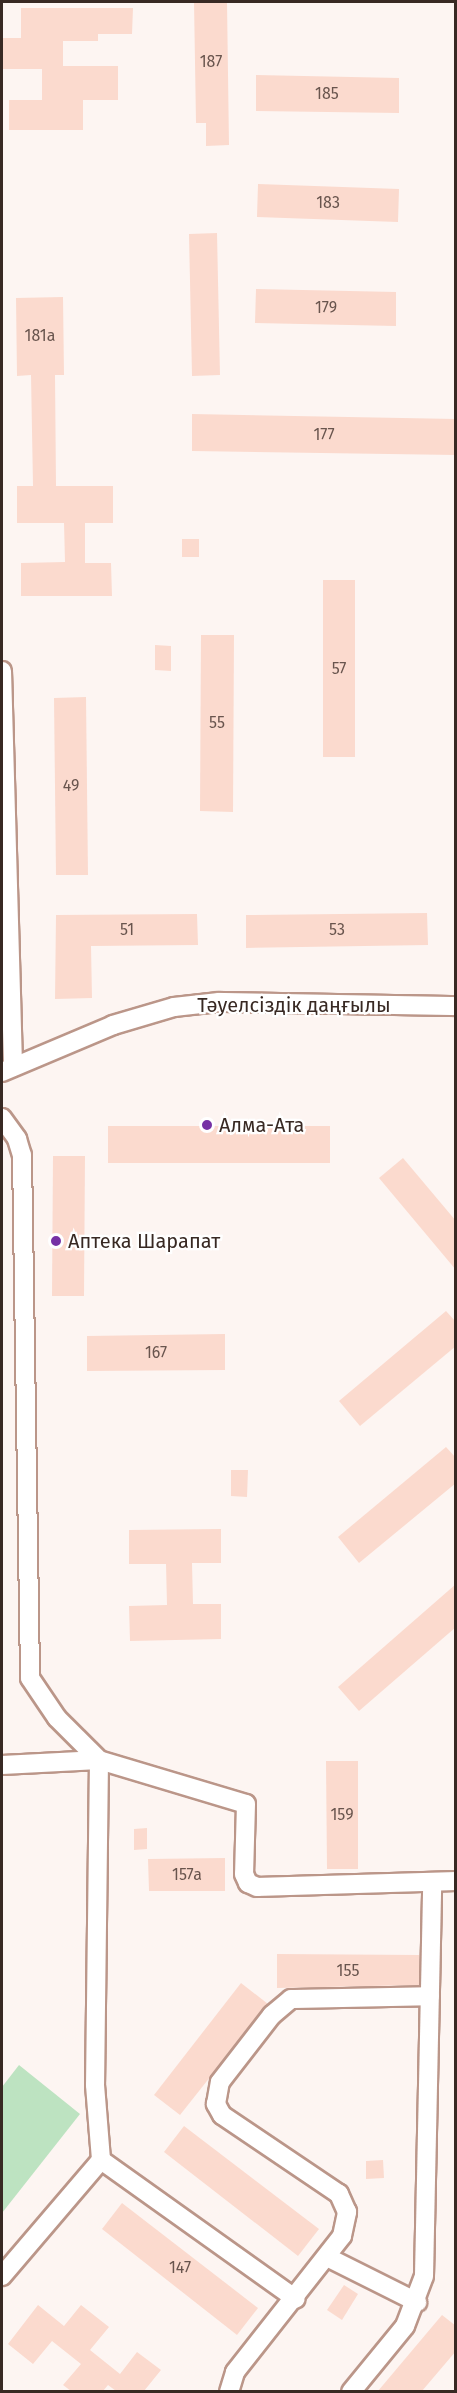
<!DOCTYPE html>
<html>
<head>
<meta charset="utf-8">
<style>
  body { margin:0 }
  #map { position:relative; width:457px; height:2393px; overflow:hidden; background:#fdf5f2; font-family:"Fira Sans",sans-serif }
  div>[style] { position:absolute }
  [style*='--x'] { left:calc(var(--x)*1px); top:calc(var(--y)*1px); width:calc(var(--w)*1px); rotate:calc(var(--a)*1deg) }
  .green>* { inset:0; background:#bde3c1 }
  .building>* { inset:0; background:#fbdace }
  .roads { filter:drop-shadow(2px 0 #bb9689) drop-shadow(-2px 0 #bb9689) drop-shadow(0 2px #bb9689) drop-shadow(0 -2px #bb9689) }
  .minor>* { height:18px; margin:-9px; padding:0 9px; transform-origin:9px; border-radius:9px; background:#fff }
  .dots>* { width:16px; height:16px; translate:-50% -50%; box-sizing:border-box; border:3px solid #fff; border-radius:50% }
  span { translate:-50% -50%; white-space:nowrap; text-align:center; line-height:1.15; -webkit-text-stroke:4.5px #fff; paint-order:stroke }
  .number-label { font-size:16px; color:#69554e }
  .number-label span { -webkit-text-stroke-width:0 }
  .street-label { font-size:20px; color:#382923 }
  .poi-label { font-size:20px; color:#382923 }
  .left { translate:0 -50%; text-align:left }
  .frame { position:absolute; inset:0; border:3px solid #382923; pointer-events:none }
</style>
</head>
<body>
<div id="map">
  <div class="green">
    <div style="clip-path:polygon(19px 2065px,80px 2114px,2px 2213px,2px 2087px)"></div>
  </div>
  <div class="building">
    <div style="clip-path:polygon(194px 2px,227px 2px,229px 145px,206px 146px,206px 123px,196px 123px)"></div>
    <div style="clip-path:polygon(21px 8px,133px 8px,132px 34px,98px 34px,98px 41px,63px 41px,63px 66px,118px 66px,118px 100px,83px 100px,83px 130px,9px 130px,9px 100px,42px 100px,42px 69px,2px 69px,2px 38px,21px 38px)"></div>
    <div style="clip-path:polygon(256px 75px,399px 78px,399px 113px,256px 111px)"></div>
    <div style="clip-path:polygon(258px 184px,399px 189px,398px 222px,257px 217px)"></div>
    <div style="clip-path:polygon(217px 233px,220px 375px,192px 376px,189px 234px)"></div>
    <div style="clip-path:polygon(256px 289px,396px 292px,396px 326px,255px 323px)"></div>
    <div style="clip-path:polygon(63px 297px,64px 375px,55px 375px,56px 486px,113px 486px,113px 523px,85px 523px,85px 563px,111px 563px,112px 596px,21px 596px,21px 563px,65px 562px,64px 523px,17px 523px,17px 486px,33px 486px,31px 375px,17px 376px,16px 298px)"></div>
    <div style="clip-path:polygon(192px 414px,456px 419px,456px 455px,192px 451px)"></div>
    <div style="clip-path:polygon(182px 539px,199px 539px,199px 557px,182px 557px)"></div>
    <div style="clip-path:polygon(323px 580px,355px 580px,355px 757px,323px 757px)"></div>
    <div style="clip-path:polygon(201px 635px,234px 635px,233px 812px,200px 811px)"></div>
    <div style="clip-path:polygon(155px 645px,171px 646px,171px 671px,155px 670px)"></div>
    <div style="clip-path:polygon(86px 697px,88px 875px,56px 875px,54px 698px)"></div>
    <div style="clip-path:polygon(427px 913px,428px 945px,246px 948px,246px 915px)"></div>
    <div style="clip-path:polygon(197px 914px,198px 945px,91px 946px,92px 998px,55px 999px,56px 915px)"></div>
    <div style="clip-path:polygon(108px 1126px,330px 1126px,330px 1163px,108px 1163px)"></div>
    <div style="clip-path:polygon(53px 1156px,85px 1156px,84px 1296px,52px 1296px)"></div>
    <div style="clip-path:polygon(403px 1158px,456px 1221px,456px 1270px,379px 1178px)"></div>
    <div style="clip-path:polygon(446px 1311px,456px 1322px,456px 1346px,360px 1426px,339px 1401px)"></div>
    <div style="clip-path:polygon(225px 1334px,225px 1370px,87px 1371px,87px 1336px)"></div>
    <div style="clip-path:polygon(446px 1447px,456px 1458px,456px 1483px,359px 1563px,338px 1537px)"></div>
    <div style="clip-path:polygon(231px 1470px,248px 1470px,247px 1497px,231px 1496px)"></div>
    <div style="clip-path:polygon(221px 1529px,221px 1563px,192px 1563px,193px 1604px,221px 1604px,221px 1639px,130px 1641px,129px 1606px,167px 1605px,166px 1564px,129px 1564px,129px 1530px)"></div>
    <div style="clip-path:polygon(456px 1584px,456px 1627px,359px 1711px,338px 1687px)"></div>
    <div style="clip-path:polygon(326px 1761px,358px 1761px,358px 1869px,327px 1869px)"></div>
    <div style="clip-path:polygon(147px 1828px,147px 1849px,134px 1850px,134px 1829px)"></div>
    <div style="clip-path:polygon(225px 1858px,225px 1891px,149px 1891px,148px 1859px)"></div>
    <div style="clip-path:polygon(277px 1954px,419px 1955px,419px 1985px,277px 1988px)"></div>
    <div style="clip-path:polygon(241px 1983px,268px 2004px,180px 2115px,154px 2095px)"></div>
    <div style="clip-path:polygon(184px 2126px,319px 2229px,298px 2256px,164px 2152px)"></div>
    <div style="clip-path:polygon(383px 2160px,384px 2178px,366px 2179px,366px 2161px)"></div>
    <div style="clip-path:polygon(122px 2203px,258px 2308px,237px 2335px,102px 2229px)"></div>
    <div style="clip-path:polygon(344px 2285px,358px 2294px,342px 2320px,327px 2310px)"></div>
    <div style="clip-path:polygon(38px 2305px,64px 2326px,81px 2305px,109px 2327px,90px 2350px,120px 2374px,137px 2352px,161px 2370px,144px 2391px,116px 2391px,108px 2385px,103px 2391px,71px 2391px,63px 2385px,81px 2364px,52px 2341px,33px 2364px,8px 2344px)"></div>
    <div style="clip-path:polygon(442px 2315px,456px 2326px,456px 2351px,422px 2391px,378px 2391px)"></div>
  </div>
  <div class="roads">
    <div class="minor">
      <div style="--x:2;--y:671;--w:395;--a:88.4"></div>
      <div style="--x:2;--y:1072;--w:121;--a:-22.9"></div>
      <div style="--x:113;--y:1025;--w:64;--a:-16.4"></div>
      <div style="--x:174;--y:1007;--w:45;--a:-6.3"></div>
      <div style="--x:219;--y:1002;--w:237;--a:1"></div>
      <div style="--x:2;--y:1118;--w:26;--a:54"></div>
      <div style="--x:17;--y:1139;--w:17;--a:73"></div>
      <div style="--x:22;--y:1155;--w:523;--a:89.12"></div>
      <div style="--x:30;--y:1678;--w:48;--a:56"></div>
      <div style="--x:57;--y:1718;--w:59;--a:45"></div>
      <div style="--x:99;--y:1760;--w:325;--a:90.7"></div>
      <div style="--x:95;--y:2085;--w:75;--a:85.4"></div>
      <div style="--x:101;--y:2160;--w:153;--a:130.5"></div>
      <div style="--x:2;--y:1765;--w:97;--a:-3"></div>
      <div style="--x:99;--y:1760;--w:153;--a:16.7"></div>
      <div style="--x:246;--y:1804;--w:70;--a:91.6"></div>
      <div style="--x:244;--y:1874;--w:10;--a:66"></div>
      <div style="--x:248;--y:1883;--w:10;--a:24"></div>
      <div style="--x:257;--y:1887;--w:199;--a:-1.7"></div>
      <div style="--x:101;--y:2160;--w:239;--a:35.5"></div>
      <div style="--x:327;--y:2257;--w:101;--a:26.6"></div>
      <div style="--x:229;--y:2392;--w:21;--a:-73"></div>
      <div style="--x:235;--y:2372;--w:173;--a:-51.8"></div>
      <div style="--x:342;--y:2236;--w:25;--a:-78"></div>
      <div style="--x:347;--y:2212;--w:20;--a:-114"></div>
      <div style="--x:339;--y:2194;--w:141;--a:-146"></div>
      <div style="--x:222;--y:2115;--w:13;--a:-119"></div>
      <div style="--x:216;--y:2104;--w:22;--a:-80"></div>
      <div style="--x:220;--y:2082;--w:85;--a:-52.2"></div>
      <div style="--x:272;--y:2015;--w:25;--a:-40"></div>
      <div style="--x:291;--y:1999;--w:139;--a:-1.2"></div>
      <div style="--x:351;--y:2392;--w:85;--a:-50.7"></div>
      <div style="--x:405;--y:2326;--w:53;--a:-69.2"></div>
      <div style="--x:424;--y:2276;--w:394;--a:-88.8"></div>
    </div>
  </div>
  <div class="dots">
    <div style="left:207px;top:1125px;background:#7631a5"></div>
    <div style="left:56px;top:1241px;background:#7631a5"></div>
  </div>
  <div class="number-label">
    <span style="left:211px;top:62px">187</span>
    <span style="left:327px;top:94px">185</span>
    <span style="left:328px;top:203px">183</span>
    <span style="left:326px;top:308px">179</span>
    <span style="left:40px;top:336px">181а</span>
    <span style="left:324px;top:435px">177</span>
    <span style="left:339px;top:669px">57</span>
    <span style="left:217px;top:723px">55</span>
    <span style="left:71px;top:786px">49</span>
    <span style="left:127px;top:930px">51</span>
    <span style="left:337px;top:930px">53</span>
    <span style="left:156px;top:1353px">167</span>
    <span style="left:342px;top:1815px">159</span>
    <span style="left:187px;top:1875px">157а</span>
    <span style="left:348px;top:1971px">155</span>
    <span style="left:180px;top:2268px">147</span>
  </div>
  <div class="street-label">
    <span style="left:294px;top:1005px">Тәуелсіздік даңғылы</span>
  </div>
  <div class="poi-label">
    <span class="left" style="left:219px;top:1125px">Алма-Ата</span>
    <span class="left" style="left:68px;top:1241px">Аптека Шарапат</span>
  </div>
  <div class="frame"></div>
</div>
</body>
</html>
